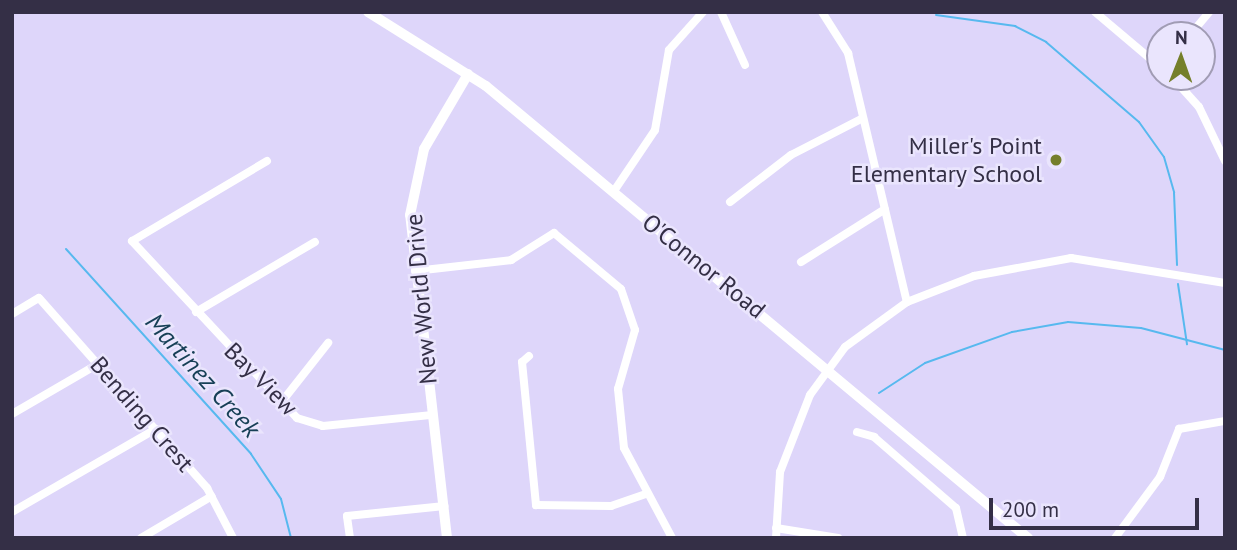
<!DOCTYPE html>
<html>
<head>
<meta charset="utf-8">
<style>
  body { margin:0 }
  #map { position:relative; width:1237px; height:550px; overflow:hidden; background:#ded6fa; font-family:"PT Sans",sans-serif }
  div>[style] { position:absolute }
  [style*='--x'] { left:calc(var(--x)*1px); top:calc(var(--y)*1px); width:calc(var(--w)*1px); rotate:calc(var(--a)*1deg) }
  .stream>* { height:2px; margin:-1px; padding:0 1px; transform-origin:1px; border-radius:1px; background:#57b9ef }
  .minor>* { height:8px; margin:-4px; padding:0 4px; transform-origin:4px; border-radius:4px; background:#fff }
  .tertiary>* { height:10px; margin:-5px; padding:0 5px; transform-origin:5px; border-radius:5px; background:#fff }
  .secondary>* { height:10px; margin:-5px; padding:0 5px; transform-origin:5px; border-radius:5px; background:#fff }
  .dots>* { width:19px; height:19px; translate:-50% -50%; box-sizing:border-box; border:4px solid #eae5fd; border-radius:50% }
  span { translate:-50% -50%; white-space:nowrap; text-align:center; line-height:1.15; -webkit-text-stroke:5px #eae5fd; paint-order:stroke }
  .poi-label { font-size:24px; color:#342f46 }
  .right { translate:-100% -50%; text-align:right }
  .street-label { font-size:24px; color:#342f46 }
  .water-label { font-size:26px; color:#163f56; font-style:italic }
  .frame { position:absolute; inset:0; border:14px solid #342f46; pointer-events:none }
  .north { position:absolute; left:1146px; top:21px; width:70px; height:70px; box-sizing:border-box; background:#eae5fd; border:2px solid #a19cb4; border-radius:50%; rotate:1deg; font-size:19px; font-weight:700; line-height:28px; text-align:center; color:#342f46 }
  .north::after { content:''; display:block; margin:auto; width:24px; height:32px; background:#757f2b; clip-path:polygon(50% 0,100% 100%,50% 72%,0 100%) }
  .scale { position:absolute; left:989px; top:498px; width:210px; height:32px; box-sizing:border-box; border:4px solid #342f46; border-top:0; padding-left:9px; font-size:21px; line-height:24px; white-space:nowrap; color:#342f46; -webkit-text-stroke:5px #eae5fd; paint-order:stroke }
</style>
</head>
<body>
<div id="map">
  <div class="stream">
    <div style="--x:936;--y:15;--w:80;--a:7.9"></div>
    <div style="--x:1015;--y:26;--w:35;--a:27"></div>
    <div style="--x:1046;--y:42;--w:123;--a:40.7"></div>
    <div style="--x:1139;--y:122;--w:43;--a:54.5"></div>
    <div style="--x:1164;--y:157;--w:37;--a:74"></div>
    <div style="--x:1174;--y:193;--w:72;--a:87.6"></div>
    <div style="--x:66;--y:249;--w:276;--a:47.9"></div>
    <div style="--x:251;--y:454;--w:54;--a:56.3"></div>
    <div style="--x:281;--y:499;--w:40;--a:75.6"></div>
    <div style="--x:1178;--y:284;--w:61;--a:81.5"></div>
    <div style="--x:879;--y:393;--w:55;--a:-33.1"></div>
    <div style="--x:925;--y:363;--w:92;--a:-19.6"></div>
    <div style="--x:1012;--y:332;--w:57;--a:-10.1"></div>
    <div style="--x:1068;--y:322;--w:73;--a:4.7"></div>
    <div style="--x:1141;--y:328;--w:87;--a:14.7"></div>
  </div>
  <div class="minor">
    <div style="--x:721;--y:12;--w:58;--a:65.6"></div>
    <div style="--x:822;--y:12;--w:49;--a:57.6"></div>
    <div style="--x:848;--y:53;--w:256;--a:76.7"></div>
    <div style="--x:1095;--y:12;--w:85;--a:40.2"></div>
    <div style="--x:1190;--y:35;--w:30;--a:-50"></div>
    <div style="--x:1172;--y:77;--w:40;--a:48"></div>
    <div style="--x:1199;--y:107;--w:60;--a:64.3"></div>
    <div style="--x:267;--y:161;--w:157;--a:149.3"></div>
    <div style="--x:132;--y:241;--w:242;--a:47"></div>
    <div style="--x:297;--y:418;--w:27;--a:17"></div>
    <div style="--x:323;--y:426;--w:110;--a:-5.8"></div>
    <div style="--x:614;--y:191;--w:73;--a:-56.1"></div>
    <div style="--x:655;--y:130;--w:81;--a:-80.1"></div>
    <div style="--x:669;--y:50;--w:51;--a:-48.2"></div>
    <div style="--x:730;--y:202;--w:77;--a:-37.6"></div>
    <div style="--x:791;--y:155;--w:81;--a:-27.2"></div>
    <div style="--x:801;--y:262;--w:99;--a:-32.2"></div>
    <div style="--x:415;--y:271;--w:97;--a:-6.5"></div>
    <div style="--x:511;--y:260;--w:51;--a:-32.1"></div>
    <div style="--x:554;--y:233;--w:87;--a:39.9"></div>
    <div style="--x:621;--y:289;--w:43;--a:71.1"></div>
    <div style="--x:635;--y:330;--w:61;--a:106.1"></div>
    <div style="--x:618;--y:389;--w:59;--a:84.2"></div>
    <div style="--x:624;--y:448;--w:102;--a:61.9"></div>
    <div style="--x:196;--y:312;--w:138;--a:-30.5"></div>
    <div style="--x:12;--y:314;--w:31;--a:-31"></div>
    <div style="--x:39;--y:298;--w:254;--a:48.5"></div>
    <div style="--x:207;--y:488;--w:56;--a:62.5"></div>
    <div style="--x:529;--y:356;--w:9;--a:139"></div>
    <div style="--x:522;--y:362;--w:144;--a:84.4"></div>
    <div style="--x:536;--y:505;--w:75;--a:0.8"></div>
    <div style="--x:611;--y:506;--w:36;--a:-19"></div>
    <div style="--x:280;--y:404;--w:78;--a:-51.8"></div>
    <div style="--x:12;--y:414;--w:99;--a:-30.2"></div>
    <div style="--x:857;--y:432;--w:18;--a:16"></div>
    <div style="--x:874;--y:437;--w:108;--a:40.9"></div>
    <div style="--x:956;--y:508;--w:31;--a:77"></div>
    <div style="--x:12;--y:512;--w:166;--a:-30"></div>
    <div style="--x:776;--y:528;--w:63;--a:9.2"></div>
    <div style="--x:141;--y:538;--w:82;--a:-30.6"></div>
    <div style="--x:350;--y:538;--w:22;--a:-98"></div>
    <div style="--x:347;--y:516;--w:98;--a:-5.9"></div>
    <div style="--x:776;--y:538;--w:66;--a:-86.5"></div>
    <div style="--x:780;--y:472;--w:83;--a:-68.7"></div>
    <div style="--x:810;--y:395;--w:59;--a:-53.9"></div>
    <div style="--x:845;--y:347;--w:77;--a:-36"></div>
    <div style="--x:907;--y:302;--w:72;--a:-21.2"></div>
    <div style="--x:974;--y:276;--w:99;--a:-10.5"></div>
    <div style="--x:1071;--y:258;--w:156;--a:9.2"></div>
    <div style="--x:1115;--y:538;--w:76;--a:-53.6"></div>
    <div style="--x:1160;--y:477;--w:52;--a:-68.4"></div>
    <div style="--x:1179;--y:429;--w:47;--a:-9.9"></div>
  </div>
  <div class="tertiary">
    <div style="--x:447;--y:538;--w:325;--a:-96.5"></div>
    <div style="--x:410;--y:215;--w:67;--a:-78"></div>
    <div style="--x:424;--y:149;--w:87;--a:-59.6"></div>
  </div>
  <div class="secondary">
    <div style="--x:368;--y:12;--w:139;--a:32.1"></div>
    <div style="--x:486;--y:86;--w:706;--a:39.83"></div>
  </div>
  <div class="dots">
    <div style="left:1056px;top:160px;background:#757f2b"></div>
  </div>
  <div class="poi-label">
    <span class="right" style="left:1042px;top:160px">Miller's Point<br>Elementary School</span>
  </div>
  <div class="street-label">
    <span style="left:704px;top:266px;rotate:39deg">O'Connor Road</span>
    <span style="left:421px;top:299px;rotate:-95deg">New World Drive</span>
    <span style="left:261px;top:379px;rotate:45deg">Bay View</span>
    <span style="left:142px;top:414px;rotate:49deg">Bending Crest</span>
  </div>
  <div class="water-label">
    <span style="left:203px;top:375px;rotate:48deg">Martinez Creek</span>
  </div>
  <div class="frame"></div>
  <div class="north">N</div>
  <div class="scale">200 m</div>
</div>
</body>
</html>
